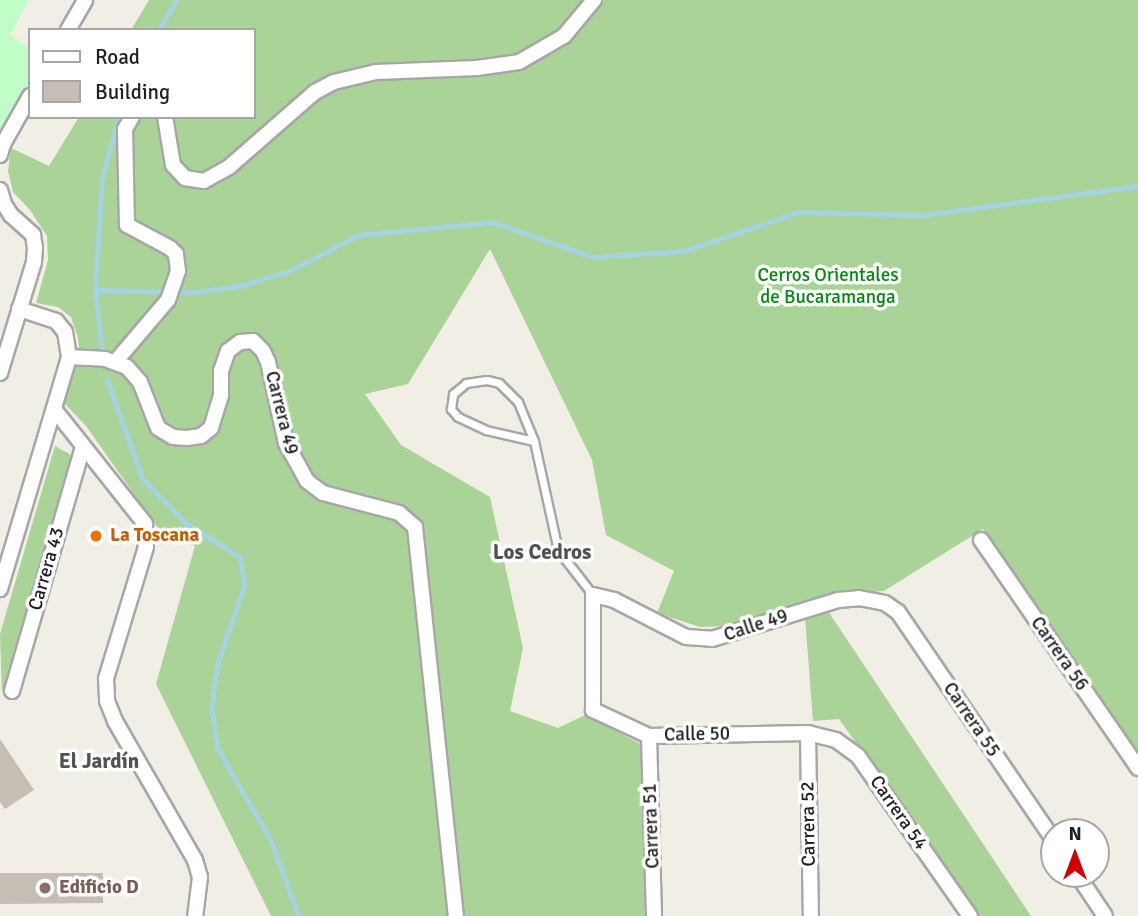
<!DOCTYPE html>
<html>
<head>
<meta charset="utf-8">
<style>
  body { margin:0 }
  #map { position:relative; width:1138px; height:916px; overflow:hidden; background:#f1eee6; font-family:Signika,sans-serif }
  div>[style] { position:absolute }
  [style*='--x'] { left:calc(var(--x)*1px); top:calc(var(--y)*1px); width:calc(var(--w)*1px); rotate:calc(var(--a)*1deg) }
  .forest>* { inset:0; background:#aad398 }
  .park>* { inset:0; background:#c1fdc6 }
  .stream>* { height:4.5px; margin:-2.25px; padding:0 2.25px; transform-origin:2.25px; border-radius:2.25px; background:#a4d4e2 }
  .building>* { inset:0; background:#c6bdb5 }
  .roads { filter:drop-shadow(2px 0 #a7a7a7) drop-shadow(-2px 0 #a7a7a7) drop-shadow(0 2px #a7a7a7) drop-shadow(0 -2px #a7a7a7) }
  .lane>* { height:7px; margin:-3.5px; padding:0 3.5px; transform-origin:3.5px; border-radius:3.5px; background:#fff }
  .street>* { height:14px; margin:-7px; padding:0 7px; transform-origin:7px; border-radius:7px; background:#fff }
  .dots>* { width:19px; height:19px; translate:-50% -50%; box-sizing:border-box; border:4px solid #fff; border-radius:50% }
  span { translate:-50% -50%; white-space:nowrap; text-align:center; line-height:1.15; -webkit-text-stroke:7px #fff; paint-order:stroke }
  .park-label { font-size:19px; color:#04890f }
  .street-label { font-size:19px; color:#202020 }
  .food-label { font-size:19px; color:#c56008; font-weight:700 }
  .left { translate:0 -50%; text-align:left }
  .education-label { font-size:19px; color:#785e54; font-weight:700 }
  .neighbourhood-label { font-size:21px; color:#535353; font-weight:700 }
  .legend { position:absolute; left:28px; top:28px; width:228px; height:91px; box-sizing:border-box; background:#fff; border:2px solid #a6a6a6; margin:0; padding:9px 12px; list-style:none; font-size:21px; color:#202020 }
  .legend li { display:flex; align-items:center; gap:14px; height:35px }
  .legend b { width:35px; border:2px solid #a6a6a6 }
  .north { position:absolute; left:1040px; top:818px; width:70px; height:70px; box-sizing:border-box; background:#fff; border:2px solid #a6a6a6; border-radius:50%; rotate:0deg; font-size:19px; font-weight:700; line-height:28px; text-align:center; color:#202020 }
  .north::after { content:''; display:block; margin:auto; width:24px; height:32px; background:#d10001; clip-path:polygon(50% 0,100% 100%,50% 72%,0 100%) }
</style>
</head>
<body>
<div id="map">
  <div class="forest">
    <div style="clip-path:polygon(149px 0,1138px 0,1138px 754px,983px 529px,884px 591px,821px 596px,728px 626px,700px 627px,657px 613px,674px 571px,606px 535px,592px 460px,490px 249px,408px 384px,365px 394px,401px 445px,490px 497px,523px 648px,510px 711px,558px 728px,585px 715px,641px 744px,645px 916px,271px 916px,156px 684px,195px 546px,160px 531px,86px 426px,64px 403px,79px 349px,78px 338px,71px 317px,58px 307px,36px 303px,48px 260px,47px 236px,30px 210px,13px 192px,8px 171px,11px 148px,49px 166px,79px 117px,254px 117px,254px 30px,131px 30px)"></div>
    <div style="clip-path:polygon(55px 446px,71px 455px,2px 694px,0 634px)"></div>
    <div style="clip-path:polygon(828px 611px,1031px 916px,979px 916px,839px 719px,813px 721px,805px 617px)"></div>
  </div>
  <div class="park">
    <div style="clip-path:polygon(0 0,29px 0,10px 35px,30px 48px,30px 81px,0 135px)"></div>
  </div>
  <div class="stream">
    <div style="--x:159;--y:30;--w:34;--a:-60"></div>
    <div style="--x:95;--y:290;--w:100;--a:1.1"></div>
    <div style="--x:195;--y:292;--w:45;--a:-7.6"></div>
    <div style="--x:240;--y:286;--w:51;--a:-17"></div>
    <div style="--x:289;--y:271;--w:79;--a:-27.2"></div>
    <div style="--x:359;--y:235;--w:134;--a:-5.6"></div>
    <div style="--x:492;--y:222;--w:107;--a:19.1"></div>
    <div style="--x:593;--y:257;--w:91;--a:-3.8"></div>
    <div style="--x:684;--y:251;--w:121;--a:-18.7"></div>
    <div style="--x:799;--y:212;--w:125;--a:1.4"></div>
    <div style="--x:924;--y:215;--w:216;--a:-7.7"></div>
    <div style="--x:102;--y:353;--w:63;--a:-96.3"></div>
    <div style="--x:95;--y:290;--w:113;--a:-86.5"></div>
    <div style="--x:102;--y:177;--w:62;--a:-74.2"></div>
    <div style="--x:107;--y:379;--w:106;--a:70.2"></div>
    <div style="--x:143;--y:479;--w:62;--a:45.7"></div>
    <div style="--x:186;--y:523;--w:64;--a:32.2"></div>
    <div style="--x:240;--y:557;--w:28;--a:80"></div>
    <div style="--x:245;--y:585;--w:83;--a:109.1"></div>
    <div style="--x:218;--y:663;--w:45;--a:97.6"></div>
    <div style="--x:212;--y:708;--w:41;--a:81.7"></div>
    <div style="--x:218;--y:749;--w:105;--a:59.8"></div>
    <div style="--x:271;--y:840;--w:81;--a:69.8"></div>
  </div>
  <div class="building">
    <div style="clip-path:polygon(0 739px,34px 790px,5px 809px,0 802px)"></div>
    <div style="clip-path:polygon(0 873px,103px 873px,103px 903px,0 904px)"></div>
  </div>
  <div class="roads">
    <div class="lane">
      <div style="--x:534;--y:441;--w:49;--a:-167.1"></div>
      <div style="--x:486;--y:430;--w:31;--a:-155"></div>
      <div style="--x:458;--y:417;--w:11;--a:-131"></div>
      <div style="--x:451;--y:409;--w:15;--a:-82"></div>
      <div style="--x:453;--y:394;--w:17;--a:-40"></div>
      <div style="--x:466;--y:383;--w:21;--a:-8"></div>
      <div style="--x:487;--y:380;--w:12;--a:14"></div>
      <div style="--x:499;--y:383;--w:27;--a:45"></div>
      <div style="--x:518;--y:402;--w:42;--a:67.7"></div>
      <div style="--x:534;--y:441;--w:112;--a:77.6"></div>
      <div style="--x:558;--y:550;--w:57;--a:52.1"></div>
    </div>
    <div class="street">
      <div style="--x:68;--y:30;--w:34;--a:-60"></div>
      <div style="--x:165;--y:117;--w:49;--a:80.5"></div>
      <div style="--x:173;--y:165;--w:18;--a:47"></div>
      <div style="--x:185;--y:178;--w:19;--a:9"></div>
      <div style="--x:204;--y:181;--w:29;--a:-29"></div>
      <div style="--x:229;--y:167;--w:114;--a:-41.1"></div>
      <div style="--x:315;--y:92;--w:21;--a:-28"></div>
      <div style="--x:334;--y:82;--w:43;--a:-13.4"></div>
      <div style="--x:376;--y:72;--w:101;--a:-2.3"></div>
      <div style="--x:477;--y:68;--w:42;--a:-8.1"></div>
      <div style="--x:519;--y:62;--w:52;--a:-30"></div>
      <div style="--x:564;--y:36;--w:47;--a:-50.2"></div>
      <div style="--x:0;--y:155;--w:11;--a:-75"></div>
      <div style="--x:3;--y:144;--w:55;--a:-60.6"></div>
      <div style="--x:0;--y:190;--w:15;--a:74"></div>
      <div style="--x:4;--y:204;--w:13;--a:58"></div>
      <div style="--x:11;--y:215;--w:30;--a:42"></div>
      <div style="--x:33;--y:235;--w:12;--a:81"></div>
      <div style="--x:35;--y:247;--w:15;--a:94"></div>
      <div style="--x:34;--y:262;--w:116;--a:107"></div>
      <div style="--x:69;--y:357;--w:36;--a:3"></div>
      <div style="--x:105;--y:359;--w:23;--a:20"></div>
      <div style="--x:127;--y:367;--w:20;--a:49"></div>
      <div style="--x:140;--y:382;--w:49;--a:68.6"></div>
      <div style="--x:158;--y:428;--w:17;--a:31"></div>
      <div style="--x:173;--y:437;--w:14;--a:4"></div>
      <div style="--x:187;--y:438;--w:14;--a:-8"></div>
      <div style="--x:201;--y:436;--w:13;--a:-39"></div>
      <div style="--x:211;--y:428;--w:34;--a:-73"></div>
      <div style="--x:221;--y:396;--w:25;--a:-90"></div>
      <div style="--x:221;--y:371;--w:21;--a:-71"></div>
      <div style="--x:228;--y:351;--w:15;--a:-37"></div>
      <div style="--x:240;--y:342;--w:13;--a:-4"></div>
      <div style="--x:253;--y:341;--w:14;--a:45"></div>
      <div style="--x:263;--y:351;--w:12;--a:66"></div>
      <div style="--x:268;--y:362;--w:83;--a:77.5"></div>
      <div style="--x:286;--y:443;--w:43;--a:61.1"></div>
      <div style="--x:307;--y:481;--w:20;--a:37"></div>
      <div style="--x:323;--y:493;--w:79;--a:14.7"></div>
      <div style="--x:399;--y:513;--w:21;--a:41"></div>
      <div style="--x:415;--y:527;--w:391;--a:84"></div>
      <div style="--x:116;--y:361;--w:80;--a:-49.6"></div>
      <div style="--x:168;--y:300;--w:31;--a:-71"></div>
      <div style="--x:178;--y:271;--w:17;--a:-97"></div>
      <div style="--x:176;--y:254;--w:8;--a:-135"></div>
      <div style="--x:170;--y:248;--w:49;--a:-151.9"></div>
      <div style="--x:127;--y:225;--w:96;--a:-91.2"></div>
      <div style="--x:125;--y:129;--w:14;--a:-60"></div>
      <div style="--x:54;--y:409;--w:147;--a:51.6"></div>
      <div style="--x:145;--y:524;--w:23;--a:88"></div>
      <div style="--x:146;--y:547;--w:138;--a:106.9"></div>
      <div style="--x:106;--y:679;--w:22;--a:87"></div>
      <div style="--x:107;--y:701;--w:22;--a:68"></div>
      <div style="--x:115;--y:721;--w:160;--a:60.1"></div>
      <div style="--x:195;--y:860;--w:18;--a:74"></div>
      <div style="--x:200;--y:877;--w:39;--a:97"></div>
      <div style="--x:981;--y:540;--w:277;--a:55.4"></div>
      <div style="--x:0;--y:589;--w:242;--a:-73.4"></div>
      <div style="--x:69;--y:357;--w:25;--a:-99"></div>
      <div style="--x:65;--y:332;--w:14;--a:-129"></div>
      <div style="--x:56;--y:321;--w:39;--a:-162"></div>
      <div style="--x:12;--y:691;--w:254;--a:-73.8"></div>
      <div style="--x:808;--y:733;--w:183;--a:89.1"></div>
      <div style="--x:649;--y:736;--w:180;--a:88.4"></div>
      <div style="--x:1077;--y:874;--w:50;--a:56.3"></div>
      <div style="--x:970;--y:916;--w:195;--a:-125"></div>
      <div style="--x:858;--y:756;--w:27;--a:-144"></div>
      <div style="--x:836;--y:740;--w:29;--a:-166"></div>
      <div style="--x:808;--y:733;--w:159;--a:178.9"></div>
      <div style="--x:649;--y:736;--w:62;--a:-155.1"></div>
      <div style="--x:593;--y:710;--w:115;--a:-90"></div>
      <div style="--x:593;--y:595;--w:22;--a:13"></div>
      <div style="--x:614;--y:600;--w:81;--a:27.2"></div>
      <div style="--x:686;--y:637;--w:26;--a:4"></div>
      <div style="--x:712;--y:639;--w:132;--a:-17.2"></div>
      <div style="--x:838;--y:600;--w:21;--a:-5"></div>
      <div style="--x:859;--y:598;--w:26;--a:11"></div>
      <div style="--x:885;--y:603;--w:16;--a:35"></div>
      <div style="--x:898;--y:612;--w:277;--a:55.7"></div>
    </div>
  </div>
  <div class="dots">
    <div style="left:96px;top:536px;background:#e8710a"></div>
    <div style="left:45px;top:888px;background:#8d6e63"></div>
  </div>
  <div class="park-label">
    <span style="left:828px;top:287px">Cerros Orientales<br>de Bucaramanga</span>
  </div>
  <div class="street-label">
    <span style="left:281px;top:413px;rotate:76deg">Carrera 49</span>
    <span style="left:47px;top:569px;rotate:-74deg">Carrera 43</span>
    <span style="left:756px;top:626px;rotate:-18deg">Calle 49</span>
    <span style="left:1059px;top:654px;rotate:55deg">Carrera 56</span>
    <span style="left:971px;top:720px;rotate:56deg">Carrera 55</span>
    <span style="left:697px;top:735px;rotate:-1deg">Calle 50</span>
    <span style="left:898px;top:813px;rotate:55deg">Carrera 54</span>
    <span style="left:809px;top:824px;rotate:-91deg">Carrera 52</span>
    <span style="left:652px;top:826px;rotate:-92deg">Carrera 51</span>
  </div>
  <div class="food-label">
    <span class="left" style="left:110px;top:536px">La Toscana</span>
  </div>
  <div class="education-label">
    <span class="left" style="left:59px;top:888px">Edificio D</span>
  </div>
  <div class="neighbourhood-label">
    <span style="left:542px;top:552px">Los Cedros</span>
    <span style="left:99px;top:761px">El Jardín</span>
  </div>
  <ul class="legend">
  <li><b style="height:9px;background:#fff"></b>Road</li>
  <li><b style="height:19px;background:#c6bdb5"></b>Building</li>
  </ul>
  <div class="north">N</div>
</div>
</body>
</html>
